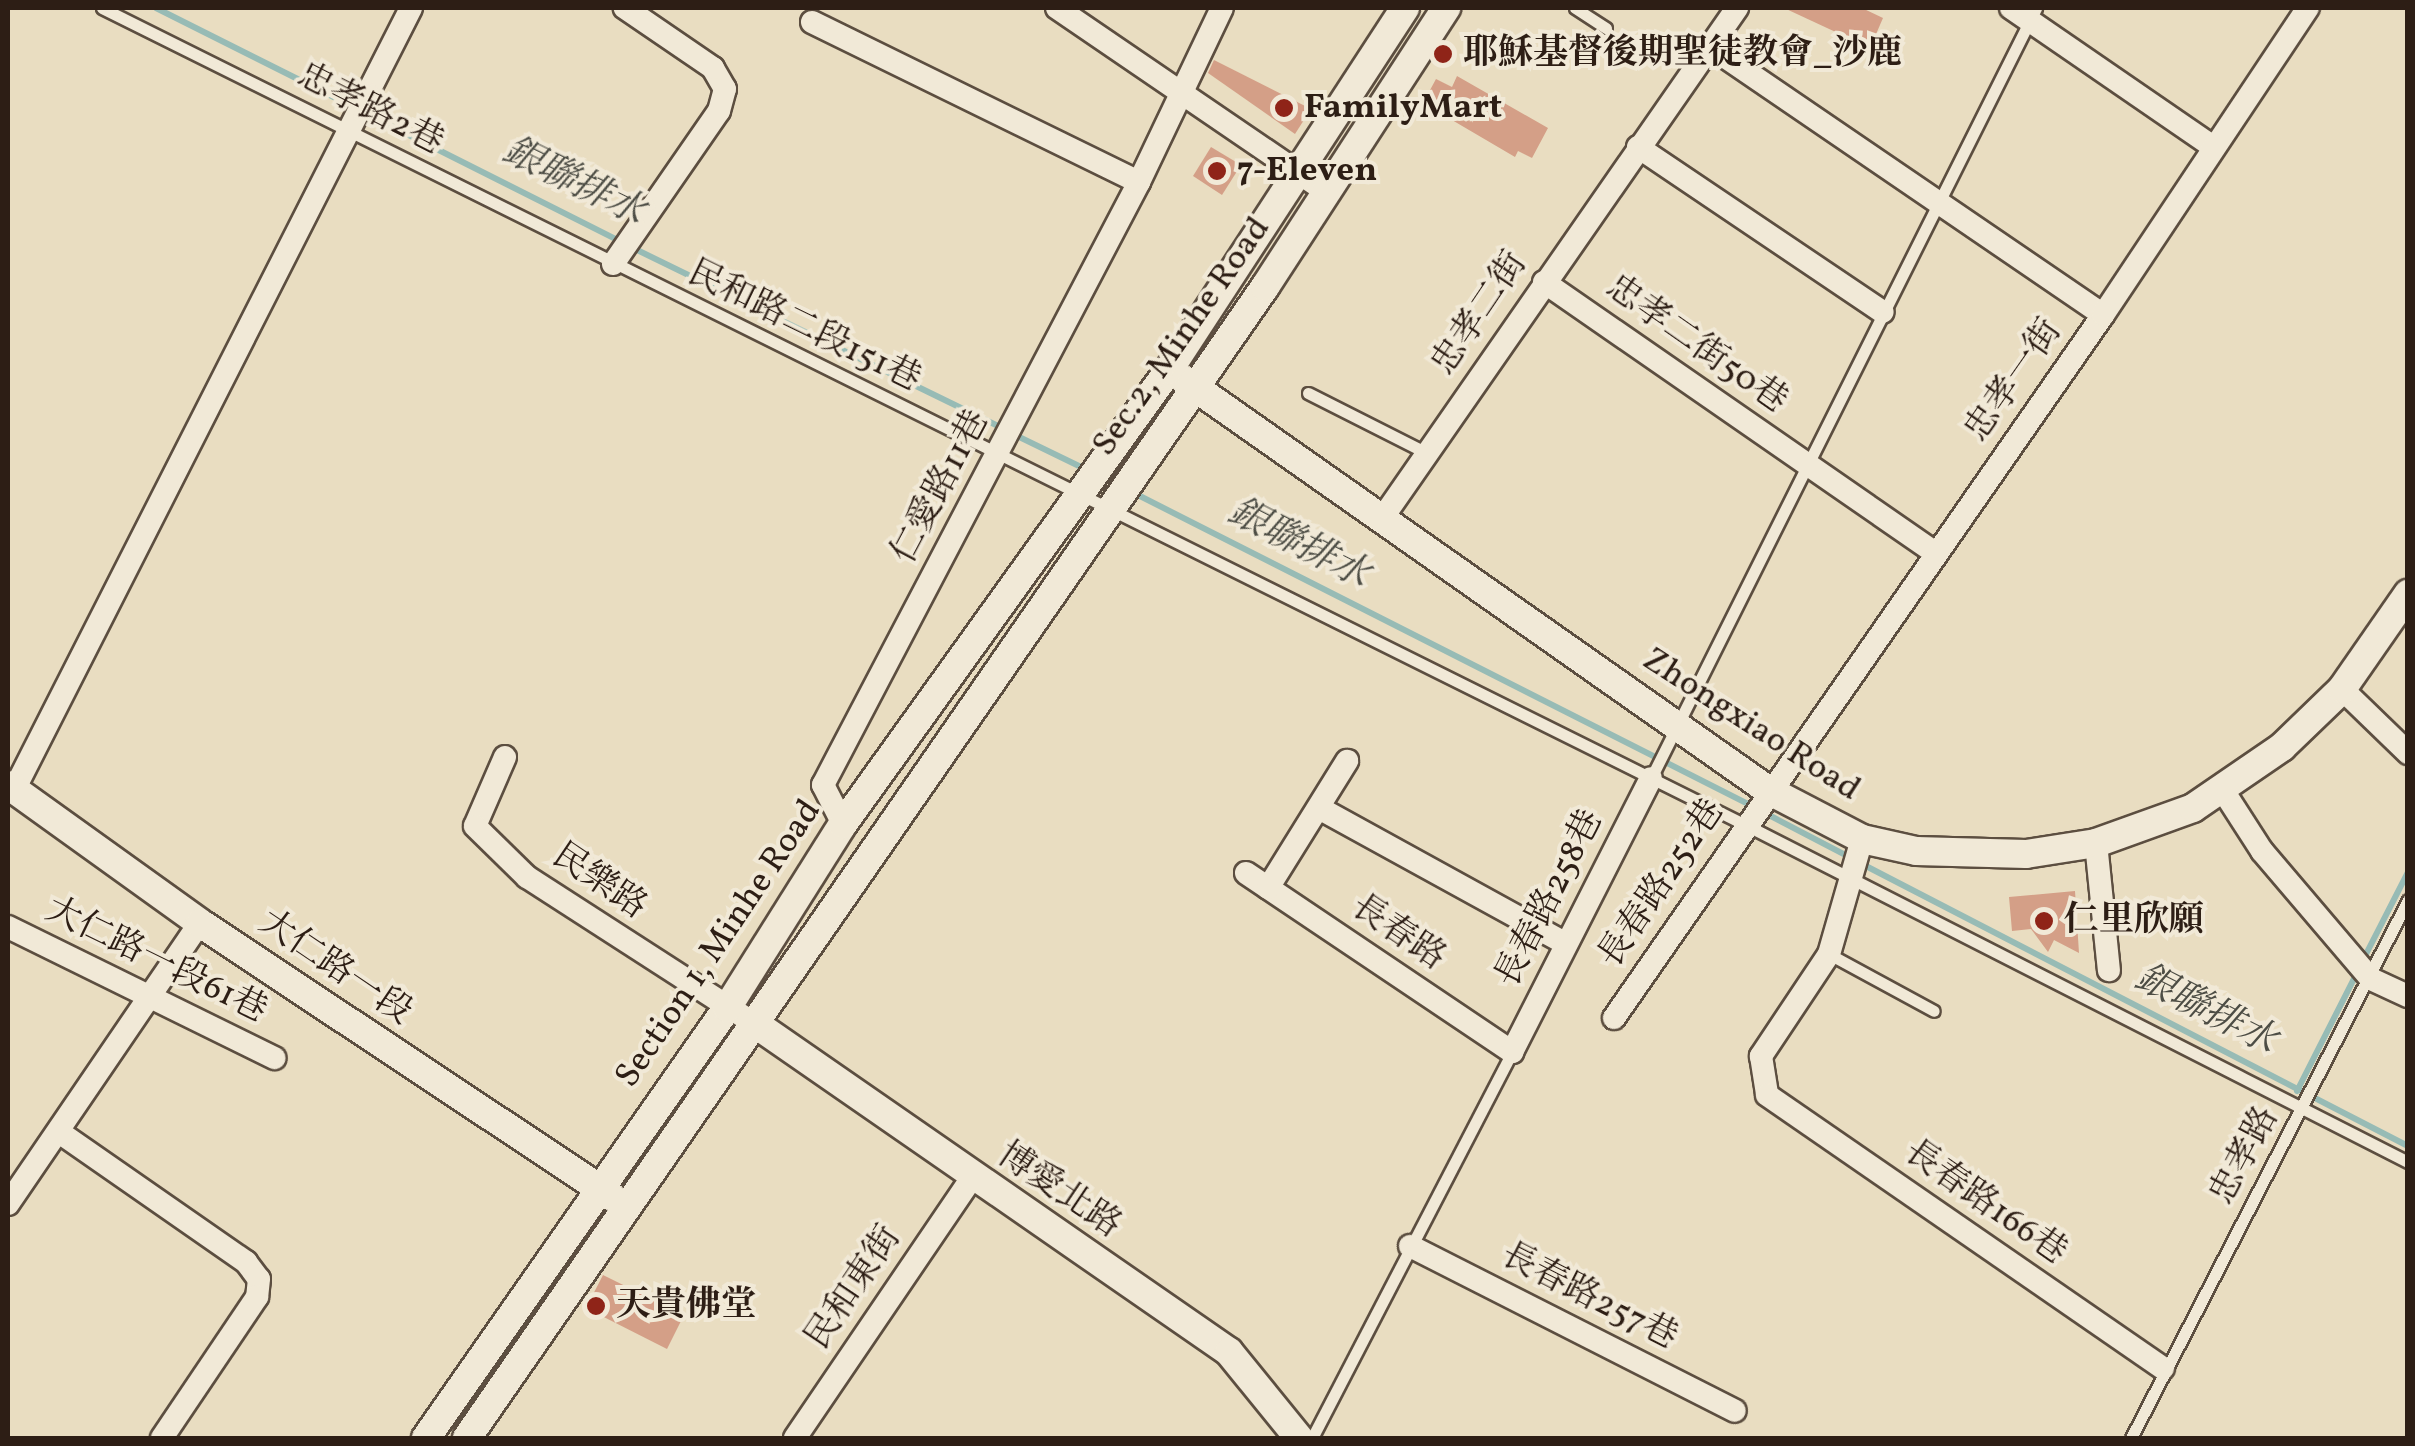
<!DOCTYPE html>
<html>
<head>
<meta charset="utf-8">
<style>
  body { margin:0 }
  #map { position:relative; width:2415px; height:1446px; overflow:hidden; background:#e9ddc1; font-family:Vollkorn,"Noto Serif TC",serif }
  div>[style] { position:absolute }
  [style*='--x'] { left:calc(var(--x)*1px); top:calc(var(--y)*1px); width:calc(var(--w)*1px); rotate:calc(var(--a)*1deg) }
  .stream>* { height:6px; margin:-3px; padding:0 3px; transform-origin:3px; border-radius:3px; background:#97bbb5 }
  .building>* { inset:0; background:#d49f87 }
  .roads { filter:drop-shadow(2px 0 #5c4e40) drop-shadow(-2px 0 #5c4e40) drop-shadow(0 2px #5c4e40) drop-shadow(0 -2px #5c4e40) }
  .service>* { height:11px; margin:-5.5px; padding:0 5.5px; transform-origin:5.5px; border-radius:5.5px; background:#f1e9d7 }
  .minor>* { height:22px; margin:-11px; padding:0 11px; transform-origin:11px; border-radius:11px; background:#f1e9d7 }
  .tertiary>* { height:28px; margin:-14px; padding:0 14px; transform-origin:14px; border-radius:14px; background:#f1e9d7 }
  .dots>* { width:28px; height:28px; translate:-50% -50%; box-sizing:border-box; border:5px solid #f1e9d7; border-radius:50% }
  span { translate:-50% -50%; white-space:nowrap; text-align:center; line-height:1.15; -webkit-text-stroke:8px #f1e9d7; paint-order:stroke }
  .poi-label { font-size:35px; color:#2d1e15; font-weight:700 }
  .left { translate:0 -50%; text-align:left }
  .street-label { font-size:35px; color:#2d1e15 }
  .water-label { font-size:38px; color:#4d4d45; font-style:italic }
  .frame { position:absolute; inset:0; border:10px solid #2d1e15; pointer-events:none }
</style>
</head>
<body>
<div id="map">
  <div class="stream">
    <div style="--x:156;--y:8;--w:221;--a:26.6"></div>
    <div style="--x:365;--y:113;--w:288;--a:26.7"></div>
    <div style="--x:633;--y:248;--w:413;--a:26"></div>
    <div style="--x:1015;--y:435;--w:82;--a:25.9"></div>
    <div style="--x:1132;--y:492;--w:697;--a:26.86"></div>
    <div style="--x:1765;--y:813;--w:97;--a:27.6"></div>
    <div style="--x:1862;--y:864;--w:615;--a:27.32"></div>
    <div style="--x:2363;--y:960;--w:99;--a:-62.9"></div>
    <div style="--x:2297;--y:1091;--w:135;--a:-63.1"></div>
  </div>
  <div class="building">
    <div style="clip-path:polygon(1784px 8px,1862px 8px,1883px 18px,1870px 48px)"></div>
    <div style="clip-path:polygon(1214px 60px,1311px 109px,1295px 134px,1208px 73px)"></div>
    <div style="clip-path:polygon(1457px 76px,1548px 128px,1532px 158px,1518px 151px,1515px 157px,1423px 103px,1436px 79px,1452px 87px)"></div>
    <div style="clip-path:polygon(1211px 147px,1241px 165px,1222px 195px,1193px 176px)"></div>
    <div style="clip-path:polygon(2075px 891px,2079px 953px,2054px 940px,2048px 952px,2031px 929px,2012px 931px,2009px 897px)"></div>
    <div style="clip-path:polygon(603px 1275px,684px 1315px,667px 1349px,586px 1308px)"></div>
  </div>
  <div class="roads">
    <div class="service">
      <div style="--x:102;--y:8;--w:1834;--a:26.43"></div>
      <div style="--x:1744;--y:824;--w:745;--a:26.98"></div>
      <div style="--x:1575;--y:8;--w:37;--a:33"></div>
      <div style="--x:1308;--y:393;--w:133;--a:26.8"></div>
      <div style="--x:1651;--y:778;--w:861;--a:-63.43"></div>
      <div style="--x:1829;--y:954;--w:119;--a:28.5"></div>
      <div style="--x:1312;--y:1438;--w:435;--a:-62.6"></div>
      <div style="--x:2131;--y:1438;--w:605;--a:-62.76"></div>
    </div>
    <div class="minor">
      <div style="--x:1057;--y:8;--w:327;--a:34.3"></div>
      <div style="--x:2011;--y:8;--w:242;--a:34.5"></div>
      <div style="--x:812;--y:22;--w:364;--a:26.1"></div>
      <div style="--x:1712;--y:48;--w:473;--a:34.3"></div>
      <div style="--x:1638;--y:147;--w:295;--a:34"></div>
      <div style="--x:613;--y:264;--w:186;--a:-55.3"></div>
      <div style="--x:719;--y:111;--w:23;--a:-75"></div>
      <div style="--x:725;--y:89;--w:24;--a:-120"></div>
      <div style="--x:713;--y:68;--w:107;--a:-145.7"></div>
      <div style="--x:1544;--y:282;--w:477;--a:34.7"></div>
      <div style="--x:1381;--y:520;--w:624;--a:-55.19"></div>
      <div style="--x:2342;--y:689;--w:92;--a:44.1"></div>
      <div style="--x:505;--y:757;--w:75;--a:113.5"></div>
      <div style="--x:475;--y:826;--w:73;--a:44.4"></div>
      <div style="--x:527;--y:877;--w:274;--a:32.8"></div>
      <div style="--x:14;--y:790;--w:877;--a:-63.08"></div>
      <div style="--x:2224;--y:792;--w:70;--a:57.2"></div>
      <div style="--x:2262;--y:851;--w:168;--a:49.6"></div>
      <div style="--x:2371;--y:979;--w:41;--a:24.7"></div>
      <div style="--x:1319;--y:808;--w:281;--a:28.8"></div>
      <div style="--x:843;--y:824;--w:44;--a:-117.1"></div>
      <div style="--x:823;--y:785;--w:681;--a:-62.34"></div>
      <div style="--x:1139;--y:182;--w:193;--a:-64.5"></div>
      <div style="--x:1862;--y:839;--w:120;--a:106"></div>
      <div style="--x:1829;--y:954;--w:123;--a:123.7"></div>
      <div style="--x:1761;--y:1056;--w:39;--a:81"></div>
      <div style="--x:1767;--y:1095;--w:481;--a:34.6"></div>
      <div style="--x:2096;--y:843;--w:128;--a:84.2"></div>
      <div style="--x:1246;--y:873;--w:321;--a:33.9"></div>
      <div style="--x:1512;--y:1052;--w:307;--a:-63.1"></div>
      <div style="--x:1268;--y:888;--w:150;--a:-58.1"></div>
      <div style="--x:8;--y:927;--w:297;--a:26.2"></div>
      <div style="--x:1614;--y:1018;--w:856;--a:-55.18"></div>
      <div style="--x:2103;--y:315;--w:369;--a:-56.3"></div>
      <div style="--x:59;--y:1132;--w:228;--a:34.8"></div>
      <div style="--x:246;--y:1262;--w:21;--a:53"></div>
      <div style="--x:259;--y:1279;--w:18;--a:96"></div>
      <div style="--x:257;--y:1297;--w:170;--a:124"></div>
      <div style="--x:8;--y:1204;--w:340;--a:-55.7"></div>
      <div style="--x:1410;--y:1246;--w:364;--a:26.9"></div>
      <div style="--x:795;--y:1438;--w:315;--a:-55.8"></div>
    </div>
    <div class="tertiary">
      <div style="--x:1183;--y:379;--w:715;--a:35.09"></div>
      <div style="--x:1768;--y:790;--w:106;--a:27.5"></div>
      <div style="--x:1862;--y:839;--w:55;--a:12.5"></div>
      <div style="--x:1916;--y:851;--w:110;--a:1.6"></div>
      <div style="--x:2026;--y:854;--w:71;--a:-8.9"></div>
      <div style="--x:2096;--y:843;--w:103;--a:-19.8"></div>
      <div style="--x:2193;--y:808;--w:108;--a:-34.4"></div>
      <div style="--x:2282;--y:747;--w:83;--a:-44"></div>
      <div style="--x:2342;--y:689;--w:116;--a:-55.2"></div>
      <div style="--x:8;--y:785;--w:236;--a:35.7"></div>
      <div style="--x:200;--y:923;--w:495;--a:33.6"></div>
      <div style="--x:757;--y:1025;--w:574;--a:34.71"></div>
      <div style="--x:1229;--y:1352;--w:111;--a:50.9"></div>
      <div style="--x:426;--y:1438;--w:525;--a:-55.01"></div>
      <div style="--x:727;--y:1008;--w:218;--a:-57.8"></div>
      <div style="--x:843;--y:824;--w:559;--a:-54.32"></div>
      <div style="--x:1169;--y:370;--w:432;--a:-56.9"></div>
      <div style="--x:467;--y:1438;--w:1401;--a:-55.27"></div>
      <div style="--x:1265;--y:287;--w:333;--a:-57"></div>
    </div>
  </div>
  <div class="dots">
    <div style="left:1443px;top:54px;background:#8f2418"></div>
    <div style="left:1284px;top:108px;background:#8f2418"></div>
    <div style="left:1217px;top:171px;background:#8f2418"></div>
    <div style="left:2044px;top:921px;background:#8f2418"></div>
    <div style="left:596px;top:1306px;background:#8f2418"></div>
  </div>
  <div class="poi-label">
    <span class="left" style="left:1463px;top:54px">耶穌基督後期聖徒教會_沙鹿</span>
    <span class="left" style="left:1304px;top:108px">FamilyMart</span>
    <span class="left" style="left:1237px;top:171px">7-Eleven</span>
    <span class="left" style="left:2064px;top:921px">仁里欣願</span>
    <span class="left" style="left:616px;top:1306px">天貴佛堂</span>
  </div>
  <div class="street-label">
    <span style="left:370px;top:110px;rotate:27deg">忠孝路2巷</span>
    <span style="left:1480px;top:314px;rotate:-56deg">忠孝二街</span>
    <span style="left:804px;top:327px;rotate:26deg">民和路二段151巷</span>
    <span style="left:1182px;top:337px;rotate:-55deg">Sec.2, Minhe Road</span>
    <span style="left:1696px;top:345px;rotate:35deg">忠孝二街50巷</span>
    <span style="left:2014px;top:381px;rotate:-55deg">忠孝一街</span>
    <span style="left:941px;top:487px;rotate:-62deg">仁愛路11巷</span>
    <span style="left:1751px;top:725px;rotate:33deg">Zhongxiao Road</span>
    <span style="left:599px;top:882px;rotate:34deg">民樂路</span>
    <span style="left:1662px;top:884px;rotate:-56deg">長春路252巷</span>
    <span style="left:1550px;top:899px;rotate:-63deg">長春路258巷</span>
    <span style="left:1398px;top:933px;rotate:34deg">長春路</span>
    <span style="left:719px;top:944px;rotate:-56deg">Section 1, Minhe Road</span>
    <span style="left:156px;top:961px;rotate:26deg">大仁路一段61巷</span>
    <span style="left:335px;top:968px;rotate:34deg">大仁路一段</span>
    <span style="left:2245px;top:1156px;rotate:-62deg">忠孝路</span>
    <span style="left:1059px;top:1191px;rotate:34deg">博愛北路</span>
    <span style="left:1985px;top:1203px;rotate:35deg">長春路166巷</span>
    <span style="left:854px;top:1288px;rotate:-56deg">民和東街</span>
    <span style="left:1589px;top:1297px;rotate:27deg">長春路257巷</span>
  </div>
  <div class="water-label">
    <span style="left:573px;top:183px;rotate:26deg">銀聯排水</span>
    <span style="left:1298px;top:545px;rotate:27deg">銀聯排水</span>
    <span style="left:2205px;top:1011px;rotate:27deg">銀聯排水</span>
  </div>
  <div class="frame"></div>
</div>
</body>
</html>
